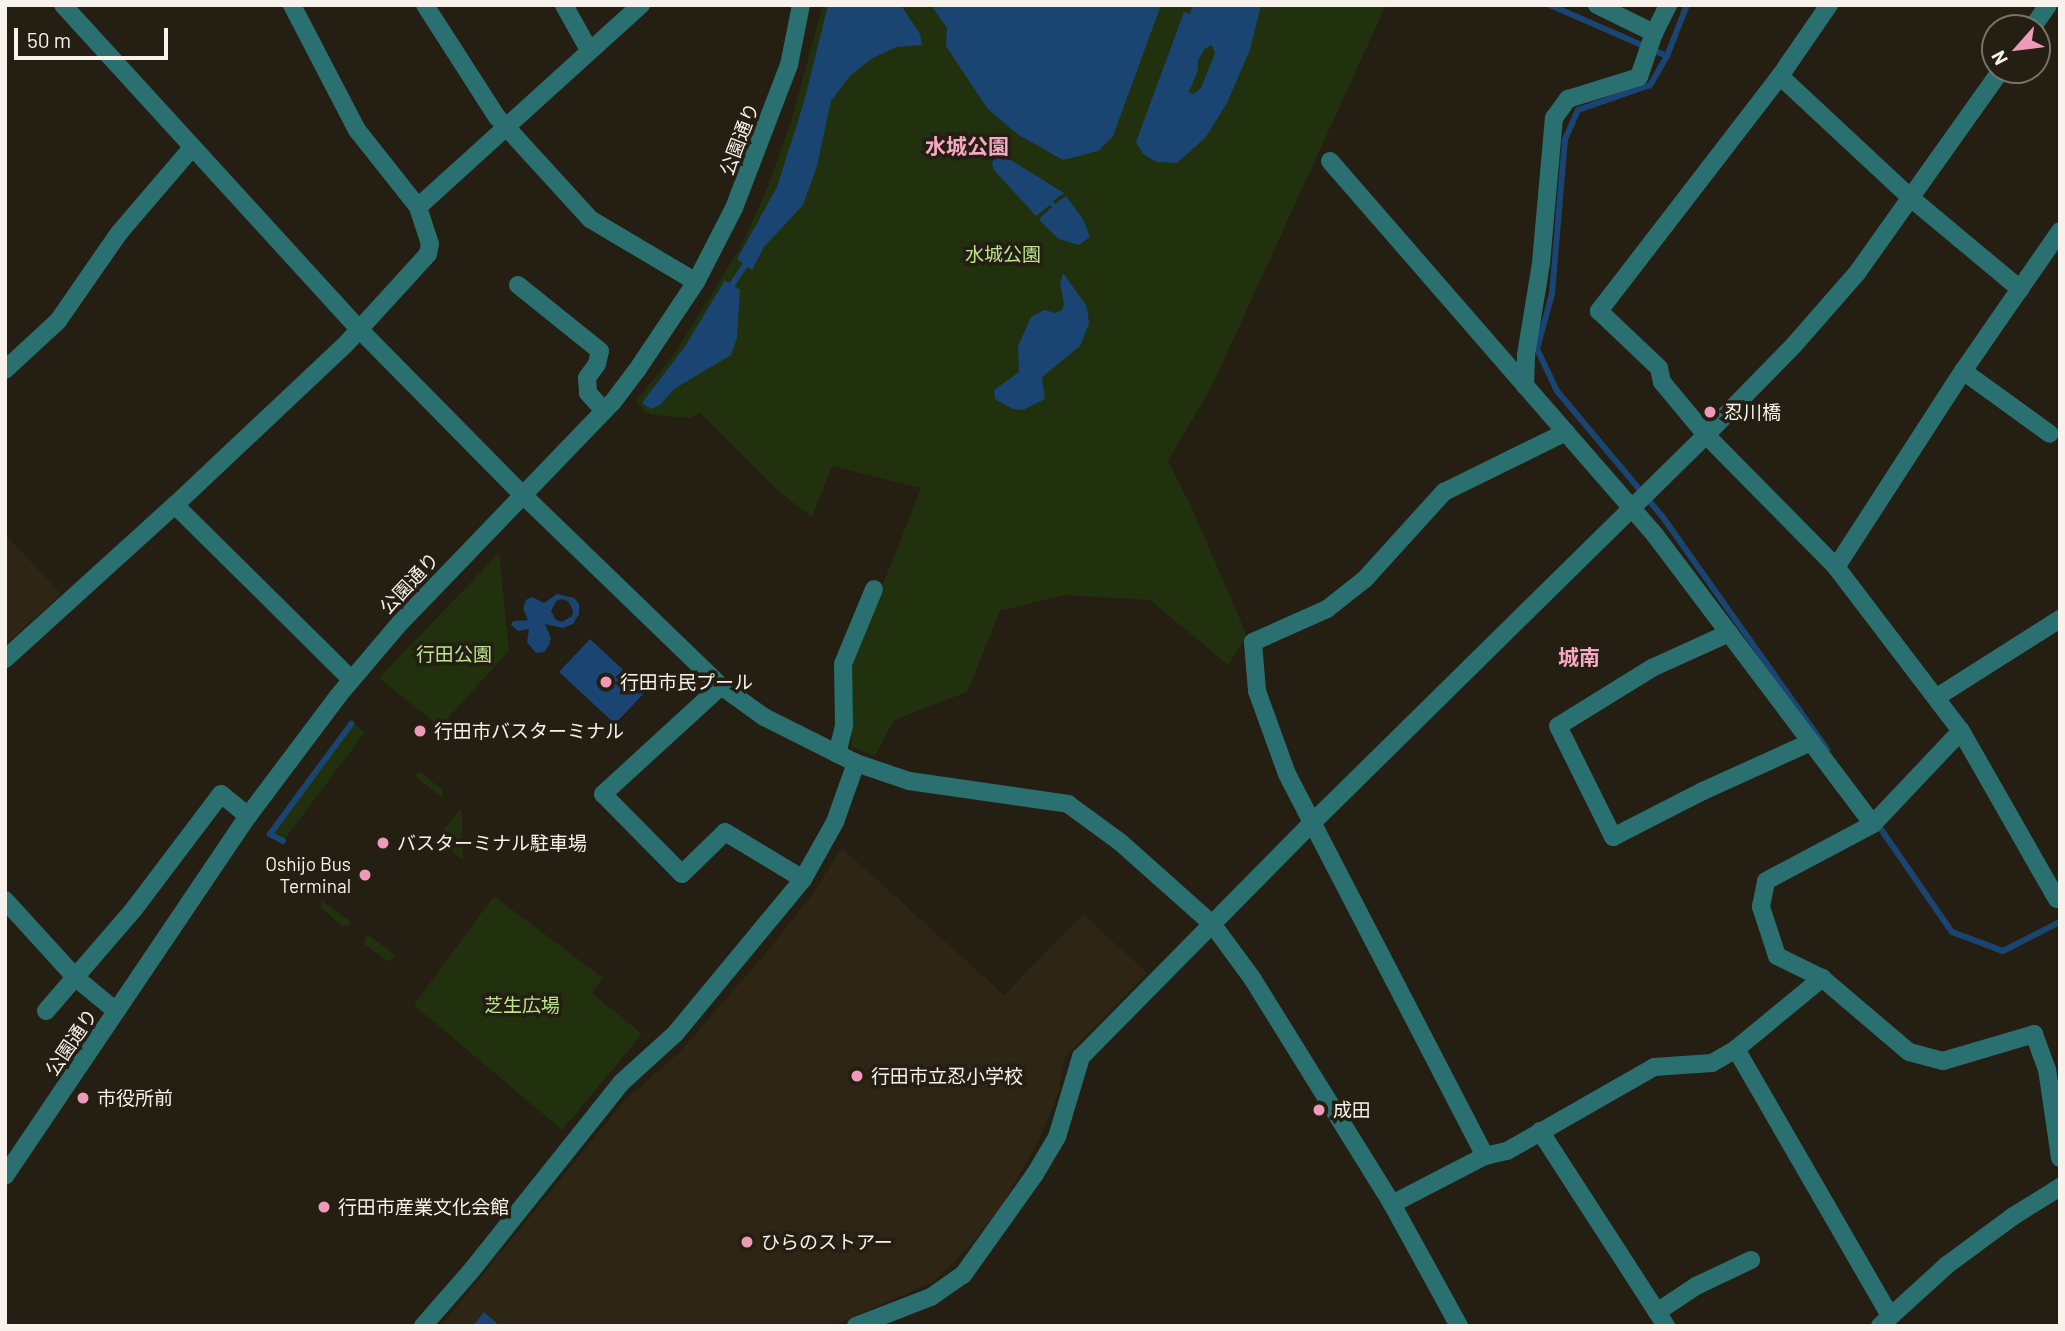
<!DOCTYPE html>
<html>
<head>
<meta charset="utf-8">
<style>
  body { margin:0 }
  #map { position:relative; width:2065px; height:1331px; overflow:hidden; background:#241e13; font-family:Barlow,"Noto Sans JP",sans-serif }
  div>[style] { position:absolute }
  [style*='--x'] { left:calc(var(--x)*1px); top:calc(var(--y)*1px); width:calc(var(--w)*1px); rotate:calc(var(--a)*1deg) }
  .built>* { inset:0; background:#2f2514 }
  .green>* { inset:0; background:#21310d }
  .water>* { inset:0; background:#1a4472 }
  .stream>* { height:6px; margin:-3px; padding:0 3px; transform-origin:3px; border-radius:3px; background:#1a4472 }
  .minor>* { height:18px; margin:-9px; padding:0 9px; transform-origin:9px; border-radius:9px; background:#2b7071 }
  .dots>* { width:19px; height:19px; translate:-50% -50%; box-sizing:border-box; border:4px solid #241e13; border-radius:50% }
  span { translate:-50% -50%; white-space:nowrap; text-align:center; line-height:1.15; -webkit-text-stroke:7px #241e13; paint-order:stroke }
  .street-label { font-size:19px; color:#f7f2eb }
  .park-label { font-size:19px; color:#bae48d }
  .poi-label { font-size:19px; color:#f7f2eb }
  .left { translate:0 -50%; text-align:left }
  .right { translate:-100% -50%; text-align:right }
  .neighbourhood-label { font-size:21px; color:#f8a8c3; font-weight:700 }
  .frame { position:absolute; inset:0; border:7px solid #f7f2eb; pointer-events:none }
  .north { position:absolute; left:1981px; top:14px; width:70px; height:70px; box-sizing:border-box; background:#241e13; border:2px solid #787369; border-radius:50%; rotate:242deg; font-size:19px; font-weight:700; line-height:28px; text-align:center; color:#f7f2eb }
  .north::after { content:''; display:block; margin:auto; width:24px; height:32px; background:#ef9ab8; clip-path:polygon(50% 0,100% 100%,50% 72%,0 100%) }
  .scale { position:absolute; left:14px; top:28px; width:154px; height:32px; box-sizing:border-box; border:4px solid #f7f2eb; border-top:0; padding-left:9px; font-size:21px; line-height:24px; white-space:nowrap; color:#f7f2eb; -webkit-text-stroke:5px #241e13; paint-order:stroke }
</style>
</head>
<body>
<div id="map">
  <div class="built">
    <div style="clip-path:polygon(5px 534px,61px 594px,5px 645px)"></div>
    <div style="clip-path:polygon(842px 848px,1004px 995px,1083px 914px,1147px 973px,1065px 1057px,1058px 1094px,1038px 1142px,999px 1210px,966px 1250px,933px 1282px,831px 1326px,441px 1326px,625px 1100px,680px 1052px,770px 948px,811px 896px)"></div>
  </div>
  <div class="green">
    <div style="clip-path:polygon(823px 5px,1386px 5px,1212px 386px,1168px 461px,1192px 508px,1247px 636px,1228px 665px,1150px 600px,1064px 595px,1000px 611px,967px 692px,894px 720px,875px 756px,852px 747px,851px 665px,921px 488px,832px 466px,812px 517px,777px 490px,700px 413px,689px 418px,653px 415px,644px 411px,636px 401px,675px 353px,740px 248px,767px 189px,791px 121px)"></div>
    <div style="clip-path:polygon(499px 553px,509px 650px,440px 727px,379px 678px)"></div>
    <div style="clip-path:polygon(354px 724px,365px 732px,285px 839px,274px 832px)"></div>
    <div style="clip-path:polygon(419px 771px,443px 790px,442px 798px,415px 776px)"></div>
    <div style="clip-path:polygon(459px 810px,462px 811px,463px 860px,436px 839px)"></div>
    <div style="clip-path:polygon(494px 896px,603px 978px,592px 993px,642px 1034px,562px 1130px,414px 1005px)"></div>
    <div style="clip-path:polygon(321px 900px,351px 922px,349px 925px,342px 926px,321px 908px)"></div>
    <div style="clip-path:polygon(367px 934px,395px 955px,389px 962px,364px 944px)"></div>
  </div>
  <div class="water">
    <div style="clip-path:polygon(828px 5px,901px 5px,920px 34px,922px 45px,896px 47px,871px 59px,850px 76px,831px 101px,817px 166px,803px 205px,764px 247px,752px 270px,737px 259px,777px 187px,804px 102px)"></div>
    <div style="clip-path:polygon(931px 5px,1161px 5px,1113px 136px,1098px 151px,1063px 160px,1017px 134px,987px 108px,946px 46px,947px 28px)"></div>
    <div style="clip-path:polygon(evenodd,1193px 5px,1261px 5px,1250px 50px,1227px 103px,1206px 137px,1177px 163px,1157px 162px,1143px 154px,1136px 142px,1184px 12px,1190px 14px,1193px 5px,1212px 45px,1215px 53px,1201px 88px,1194px 94px,1189px 92px,1198px 70px,1198px 61px,1204px 49px,1212px 45px)"></div>
    <div style="clip-path:polygon(996px 151px,1064px 193px,1053px 201px,1055px 204px,1066px 196px,1083px 219px,1090px 237px,1079px 245px,1059px 239px,1049px 230px,1039px 219px,1052px 207px,1050px 205px,1036px 216px,994px 170px,992px 163px)"></div>
    <div style="clip-path:polygon(1063px 273px,1086px 305px,1088px 314px,1089px 324px,1080px 346px,1042px 377px,1045px 399px,1023px 410px,1013px 409px,995px 399px,994px 390px,1019px 372px,1018px 346px,1031px 317px,1044px 310px,1056px 313px,1062px 310px,1064px 304px,1060px 283px)"></div>
    <div style="clip-path:polygon(725px 280px,740px 290px,737px 338px,731px 355px,674px 389px,660px 405px,651px 409px,642px 403px,686px 345px)"></div>
    <div style="clip-path:polygon(evenodd,557px 594px,574px 598px,579px 604px,579px 614px,573px 624px,563px 628px,545px 624px,551px 638px,549px 645px,544px 652px,536px 653px,527px 642px,529px 629px,518px 631px,511px 625px,513px 621px,528px 620px,523px 608px,526px 600px,532px 597px,544px 603px,557px 594px,562px 599px,568px 601px,573px 610px,572px 616px,562px 622px,556px 620px,551px 611px,556px 601px,562px 599px)"></div>
    <div style="clip-path:polygon(590px 639px,646px 691px,615px 724px,559px 672px)"></div>
    <div style="clip-path:polygon(484px 1312px,500px 1326px,473px 1326px)"></div>
  </div>
  <div class="stream">
    <div style="--x:1550;--y:5;--w:128;--a:23.6"></div>
    <div style="--x:1687;--y:5;--w:55;--a:111.4"></div>
    <div style="--x:1667;--y:56;--w:34;--a:120"></div>
    <div style="--x:1650;--y:85;--w:76;--a:160.9"></div>
    <div style="--x:1578;--y:110;--w:32;--a:114"></div>
    <div style="--x:1565;--y:139;--w:156;--a:94.8"></div>
    <div style="--x:1552;--y:294;--w:57;--a:105.3"></div>
    <div style="--x:1537;--y:349;--w:47;--a:64.5"></div>
    <div style="--x:1557;--y:391;--w:163;--a:50"></div>
    <div style="--x:1662;--y:516;--w:286;--a:54.7"></div>
    <div style="--x:732;--y:285;--w:30;--a:-57"></div>
    <div style="--x:1876;--y:822;--w:134;--a:55.4"></div>
    <div style="--x:1952;--y:932;--w:54;--a:20.4"></div>
    <div style="--x:2003;--y:951;--w:64;--a:-27"></div>
    <div style="--x:283;--y:841;--w:15;--a:-152"></div>
    <div style="--x:270;--y:834;--w:137;--a:-53.6"></div>
  </div>
  <div class="minor">
    <div style="--x:63;--y:5;--w:440;--a:47.6"></div>
    <div style="--x:360;--y:330;--w:231;--a:45.4"></div>
    <div style="--x:522;--y:494;--w:277;--a:44"></div>
    <div style="--x:721;--y:686;--w:53;--a:35.8"></div>
    <div style="--x:764;--y:717;--w:103;--a:26.6"></div>
    <div style="--x:856;--y:763;--w:56;--a:18.8"></div>
    <div style="--x:909;--y:781;--w:161;--a:8.2"></div>
    <div style="--x:1068;--y:804;--w:64;--a:36.2"></div>
    <div style="--x:1120;--y:842;--w:125;--a:41.7"></div>
    <div style="--x:1213;--y:925;--w:66;--a:53.7"></div>
    <div style="--x:1252;--y:978;--w:266;--a:58.2"></div>
    <div style="--x:1392;--y:1204;--w:139;--a:61.2"></div>
    <div style="--x:425;--y:5;--w:133;--a:57.3"></div>
    <div style="--x:497;--y:117;--w:138;--a:47.6"></div>
    <div style="--x:590;--y:219;--w:123;--a:30.7"></div>
    <div style="--x:564;--y:5;--w:51;--a:60.9"></div>
    <div style="--x:1597;--y:5;--w:64;--a:26.2"></div>
    <div style="--x:1654;--y:33;--w:31;--a:-63"></div>
    <div style="--x:1829;--y:5;--w:86;--a:124.6"></div>
    <div style="--x:1780;--y:76;--w:297;--a:127.6"></div>
    <div style="--x:1599;--y:311;--w:83;--a:43.5"></div>
    <div style="--x:1659;--y:368;--w:14;--a:78"></div>
    <div style="--x:1662;--y:382;--w:69;--a:50.3"></div>
    <div style="--x:1706;--y:435;--w:185;--a:45.4"></div>
    <div style="--x:2032;--y:28;--w:28;--a:-55"></div>
    <div style="--x:1780;--y:76;--w:180;--a:43"></div>
    <div style="--x:1912;--y:199;--w:141;--a:39.8"></div>
    <div style="--x:1330;--y:161;--w:495;--a:49"></div>
    <div style="--x:1655;--y:535;--w:362;--a:53"></div>
    <div style="--x:418;--y:207;--w:301;--a:-42.2"></div>
    <div style="--x:2060;--y:231;--w:170;--a:124.7"></div>
    <div style="--x:1963;--y:371;--w:234;--a:122.9"></div>
    <div style="--x:1836;--y:567;--w:206;--a:52.7"></div>
    <div style="--x:1961;--y:731;--w:193;--a:60.3"></div>
    <div style="--x:2057;--y:899;--w:3;--a:-18"></div>
    <div style="--x:518;--y:285;--w:105;--a:38.8"></div>
    <div style="--x:600;--y:351;--w:13;--a:103"></div>
    <div style="--x:597;--y:364;--w:17;--a:126"></div>
    <div style="--x:587;--y:378;--w:15;--a:86"></div>
    <div style="--x:588;--y:393;--w:24;--a:48"></div>
    <div style="--x:5;--y:370;--w:72;--a:-42.8"></div>
    <div style="--x:58;--y:321;--w:107;--a:-55.3"></div>
    <div style="--x:119;--y:233;--w:111;--a:-49.4"></div>
    <div style="--x:1963;--y:371;--w:107;--a:35.9"></div>
    <div style="--x:1525;--y:386;--w:31;--a:-88"></div>
    <div style="--x:1526;--y:355;--w:93;--a:-80.7"></div>
    <div style="--x:1541;--y:263;--w:146;--a:-84.9"></div>
    <div style="--x:1554;--y:118;--w:24;--a:-54"></div>
    <div style="--x:1568;--y:99;--w:74;--a:-17.2"></div>
    <div style="--x:1639;--y:77;--w:46;--a:-71.2"></div>
    <div style="--x:175;--y:505;--w:247;--a:44.7"></div>
    <div style="--x:1729;--y:633;--w:85;--a:155.6"></div>
    <div style="--x:1652;--y:668;--w:110;--a:148.3"></div>
    <div style="--x:1558;--y:726;--w:124;--a:63.6"></div>
    <div style="--x:1613;--y:837;--w:101;--a:-27.1"></div>
    <div style="--x:1703;--y:791;--w:119;--a:-24.4"></div>
    <div style="--x:5;--y:659;--w:229;--a:-42.2"></div>
    <div style="--x:175;--y:505;--w:233;--a:-43.3"></div>
    <div style="--x:345;--y:345;--w:123;--a:-47.6"></div>
    <div style="--x:428;--y:254;--w:10;--a:-79"></div>
    <div style="--x:430;--y:244;--w:39;--a:-108"></div>
    <div style="--x:418;--y:207;--w:98;--a:-128.4"></div>
    <div style="--x:357;--y:130;--w:141;--a:-117.5"></div>
    <div style="--x:721;--y:686;--w:160;--a:137.5"></div>
    <div style="--x:603;--y:794;--w:112;--a:45.4"></div>
    <div style="--x:682;--y:874;--w:60;--a:-44.3"></div>
    <div style="--x:725;--y:832;--w:91;--a:31.1"></div>
    <div style="--x:1937;--y:697;--w:146;--a:-32.4"></div>
    <div style="--x:837;--y:754;--w:30;--a:-76"></div>
    <div style="--x:844;--y:725;--w:61;--a:-90.9"></div>
    <div style="--x:843;--y:664;--w:81;--a:-67.5"></div>
    <div style="--x:5;--y:900;--w:105;--a:47.7"></div>
    <div style="--x:76;--y:978;--w:52;--a:39.5"></div>
    <div style="--x:1822;--y:978;--w:114;--a:40.4"></div>
    <div style="--x:1909;--y:1052;--w:35;--a:15"></div>
    <div style="--x:1943;--y:1061;--w:95;--a:-16.5"></div>
    <div style="--x:2034;--y:1034;--w:37;--a:70"></div>
    <div style="--x:2047;--y:1069;--w:90;--a:81.7"></div>
    <div style="--x:46;--y:1011;--w:135;--a:-49.2"></div>
    <div style="--x:134;--y:909;--w:144;--a:-52.9"></div>
    <div style="--x:221;--y:794;--w:35;--a:39"></div>
    <div style="--x:1736;--y:1049;--w:112;--a:-39.5"></div>
    <div style="--x:1822;--y:978;--w:50;--a:-153.9"></div>
    <div style="--x:1777;--y:956;--w:52;--a:-108.1"></div>
    <div style="--x:1761;--y:907;--w:26;--a:-79"></div>
    <div style="--x:1766;--y:881;--w:121;--a:-28"></div>
    <div style="--x:1873;--y:824;--w:128;--a:-46.6"></div>
    <div style="--x:1540;--y:1131;--w:232;--a:57.1"></div>
    <div style="--x:1485;--y:1156;--w:430;--a:-117.4"></div>
    <div style="--x:1287;--y:774;--w:88;--a:-109.9"></div>
    <div style="--x:1257;--y:691;--w:49;--a:-94.7"></div>
    <div style="--x:1253;--y:642;--w:81;--a:-24"></div>
    <div style="--x:1327;--y:609;--w:48;--a:-38.3"></div>
    <div style="--x:1365;--y:579;--w:118;--a:-47.8"></div>
    <div style="--x:1444;--y:492;--w:136;--a:-26.2"></div>
    <div style="--x:5;--y:1176;--w:434;--a:-56"></div>
    <div style="--x:248;--y:816;--w:150;--a:-53.1"></div>
    <div style="--x:338;--y:696;--w:96;--a:-49.7"></div>
    <div style="--x:400;--y:623;--w:306;--a:-46.1"></div>
    <div style="--x:612;--y:403;--w:41;--a:-52.9"></div>
    <div style="--x:637;--y:370;--w:106;--a:-56.2"></div>
    <div style="--x:696;--y:282;--w:83;--a:-62.8"></div>
    <div style="--x:734;--y:208;--w:153;--a:-69"></div>
    <div style="--x:789;--y:65;--w:61;--a:-78.7"></div>
    <div style="--x:1392;--y:1204;--w:105;--a:-27.3"></div>
    <div style="--x:1485;--y:1156;--w:23;--a:-13"></div>
    <div style="--x:1507;--y:1151;--w:169;--a:-29.7"></div>
    <div style="--x:1654;--y:1067;--w:58;--a:-3.9"></div>
    <div style="--x:1712;--y:1063;--w:28;--a:-30"></div>
    <div style="--x:1736;--y:1049;--w:308;--a:60"></div>
    <div style="--x:1657;--y:1312;--w:47;--a:-33.7"></div>
    <div style="--x:1696;--y:1286;--w:61;--a:-25.3"></div>
    <div style="--x:423;--y:1326;--w:73;--a:-48.9"></div>
    <div style="--x:471;--y:1271;--w:242;--a:-51.4"></div>
    <div style="--x:622;--y:1082;--w:72;--a:-42.2"></div>
    <div style="--x:675;--y:1034;--w:201;--a:-50.4"></div>
    <div style="--x:803;--y:879;--w:65;--a:-60.7"></div>
    <div style="--x:835;--y:822;--w:63;--a:-70.4"></div>
    <div style="--x:856;--y:1326;--w:80;--a:-21.1"></div>
    <div style="--x:931;--y:1297;--w:39;--a:-35"></div>
    <div style="--x:963;--y:1275;--w:124;--a:-54.5"></div>
    <div style="--x:1035;--y:1174;--w:43;--a:-59.3"></div>
    <div style="--x:1057;--y:1137;--w:84;--a:-73.3"></div>
    <div style="--x:1081;--y:1057;--w:332;--a:-45.4"></div>
    <div style="--x:1314;--y:821;--w:550;--a:-44.56"></div>
    <div style="--x:1706;--y:435;--w:126;--a:-45.6"></div>
    <div style="--x:1794;--y:345;--w:96;--a:-48.8"></div>
    <div style="--x:1857;--y:273;--w:249;--a:-54.6"></div>
    <div style="--x:1880;--y:1326;--w:91;--a:-42.3"></div>
    <div style="--x:1947;--y:1265;--w:81;--a:-36.4"></div>
    <div style="--x:2012;--y:1217;--w:57;--a:-32"></div>
  </div>
  <div class="dots">
    <div style="left:1710px;top:412px;background:#ef9ab8"></div>
    <div style="left:606px;top:682px;background:#ef9ab8"></div>
    <div style="left:420px;top:731px;background:#ef9ab8"></div>
    <div style="left:383px;top:843px;background:#ef9ab8"></div>
    <div style="left:365px;top:875px;background:#ef9ab8"></div>
    <div style="left:857px;top:1076px;background:#ef9ab8"></div>
    <div style="left:83px;top:1098px;background:#ef9ab8"></div>
    <div style="left:1319px;top:1110px;background:#ef9ab8"></div>
    <div style="left:324px;top:1207px;background:#ef9ab8"></div>
    <div style="left:747px;top:1242px;background:#ef9ab8"></div>
  </div>
  <div class="street-label">
    <span style="left:739px;top:139px;rotate:-69deg">公園通り</span>
    <span style="left:409px;top:583px;rotate:-47deg">公園通り</span>
    <span style="left:71px;top:1042px;rotate:-56deg">公園通り</span>
  </div>
  <div class="park-label">
    <span style="left:1003px;top:254px">水城公園</span>
    <span style="left:454px;top:654px">行田公園</span>
    <span style="left:522px;top:1005px">芝生広場</span>
  </div>
  <div class="poi-label">
    <span class="left" style="left:1724px;top:412px">忍川橋</span>
    <span class="left" style="left:620px;top:682px">行田市民プール</span>
    <span class="left" style="left:434px;top:731px">行田市バスターミナル</span>
    <span class="left" style="left:397px;top:843px">バスターミナル駐車場</span>
    <span class="right" style="left:351px;top:875px">Oshijo Bus<br>Terminal</span>
    <span class="left" style="left:871px;top:1076px">行田市立忍小学校</span>
    <span class="left" style="left:97px;top:1098px">市役所前</span>
    <span class="left" style="left:1333px;top:1110px">成田</span>
    <span class="left" style="left:338px;top:1207px">行田市産業文化会館</span>
    <span class="left" style="left:761px;top:1242px">ひらのストアー</span>
  </div>
  <div class="neighbourhood-label">
    <span style="left:967px;top:146px">水城公園</span>
    <span style="left:1579px;top:657px">城南</span>
  </div>
  <div class="frame"></div>
  <div class="north">N</div>
  <div class="scale">50 m</div>
</div>
</body>
</html>
